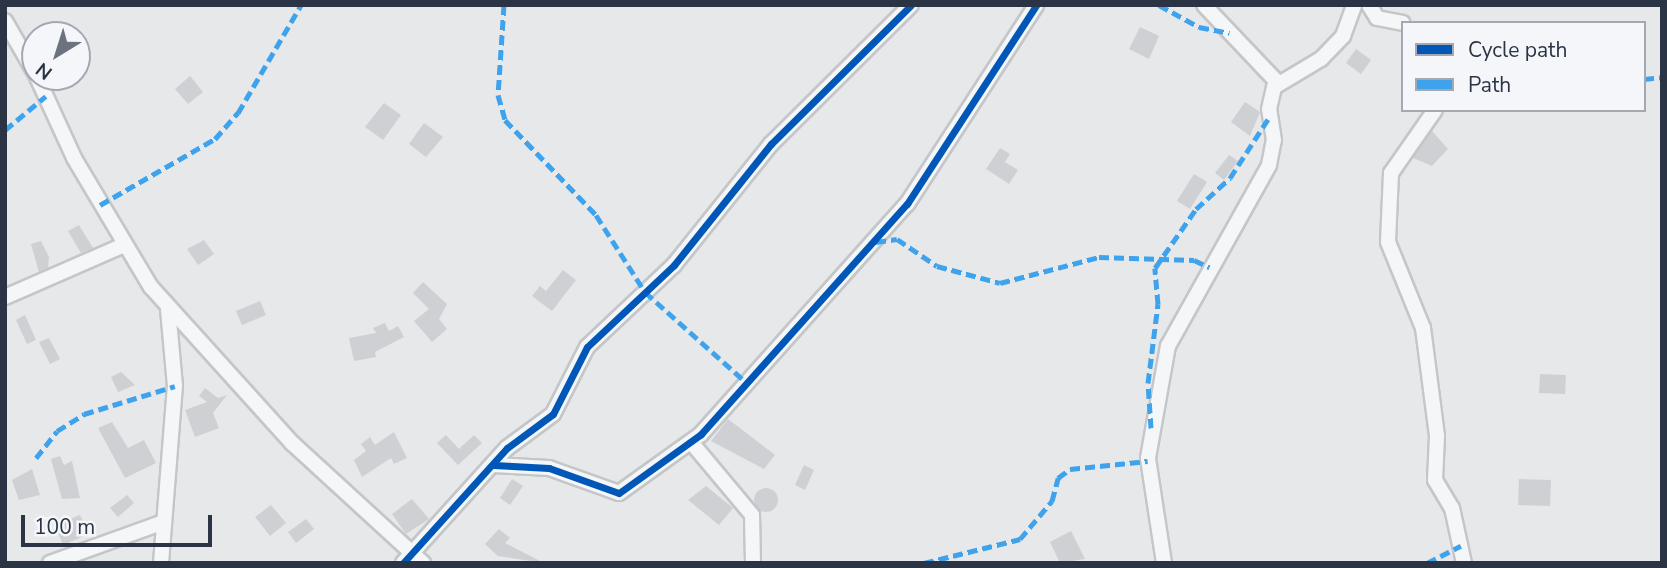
<!DOCTYPE html>
<html>
<head>
<meta charset="utf-8">
<style>
  body { margin:0 }
  #map { position:relative; width:1667px; height:568px; overflow:hidden; background:#e6e8ea; font-family:"Nunito Sans",sans-serif }
  div>[style] { position:absolute }
  [style*='--x'] { left:calc(var(--x)*1px); top:calc(var(--y)*1px); width:calc(var(--w)*1px); rotate:calc(var(--a)*1deg) }
  .building>* { inset:0; background:#ced0d3 }
  .round { border-radius:50% }
  .roads { filter:drop-shadow(2px 0 #c4c6c8) drop-shadow(-2px 0 #c4c6c8) drop-shadow(0 2px #c4c6c8) drop-shadow(0 -2px #c4c6c8) }
  .minor>* { height:14px; margin:-7px; padding:0 7px; transform-origin:7px; border-radius:7px; background:#f5f6f7 }
  .quiet>* { height:5px; margin-top:-2.5px; transform-origin:0; background:repeating-linear-gradient(90deg,#3ea3ec 0 10px,transparent 0 15px) }
  .cycleway>* { height:7px; margin:-3.5px; padding:0 3.5px; transform-origin:3.5px; border-radius:3.5px; background:#0057b8 }
  span { translate:-50% -50%; white-space:nowrap; text-align:center; line-height:1.15; -webkit-text-stroke:5px #f4f6f9; paint-order:stroke }
  .frame { position:absolute; inset:0; border:7px solid #2b3445; pointer-events:none }
  .legend { position:absolute; left:1401px; top:21px; width:245px; height:91px; box-sizing:border-box; background:#f4f6f9; border:2px solid #a4a8b1; margin:0; padding:9px 12px; list-style:none; font-size:21px; color:#2b3445 }
  .legend li { display:flex; align-items:center; gap:14px; height:35px }
  .legend b { width:35px; border:2px solid #a4a8b1 }
  .north { position:absolute; left:21px; top:21px; width:70px; height:70px; box-sizing:border-box; background:#f4f6f9; border:2px solid #a4a8b1; border-radius:50%; rotate:218deg; font-size:19px; font-weight:700; line-height:28px; text-align:center; color:#2b3445 }
  .north::after { content:''; display:block; margin:auto; width:24px; height:32px; background:#6c737f; clip-path:polygon(50% 0,100% 100%,50% 72%,0 100%) }
  .scale { position:absolute; left:21px; top:515px; width:191px; height:32px; box-sizing:border-box; border:4px solid #2b3445; border-top:0; padding-left:9px; font-size:21px; line-height:24px; white-space:nowrap; color:#2b3445; -webkit-text-stroke:5px #f4f6f9; paint-order:stroke }
</style>
</head>
<body>
<div id="map">
  <div class="building">
    <div style="clip-path:polygon(1140px 27px,1159px 36px,1149px 59px,1129px 49px)"></div>
    <div style="clip-path:polygon(1356px 49px,1371px 60px,1361px 74px,1346px 63px)"></div>
    <div style="clip-path:polygon(190px 76px,203px 92px,188px 104px,175px 89px)"></div>
    <div style="clip-path:polygon(1245px 102px,1260px 112px,1250px 136px,1231px 122px)"></div>
    <div style="clip-path:polygon(384px 103px,401px 115px,383px 140px,365px 127px)"></div>
    <div style="clip-path:polygon(424px 123px,443px 137px,426px 157px,409px 144px)"></div>
    <div style="clip-path:polygon(1432px 131px,1448px 149px,1432px 166px,1413px 158px)"></div>
    <div style="clip-path:polygon(1000px 148px,1010px 154px,1005px 162px,1018px 170px,1009px 184px,986px 169px)"></div>
    <div style="clip-path:polygon(1229px 155px,1238px 161px,1224px 180px,1215px 173px)"></div>
    <div style="clip-path:polygon(1194px 174px,1207px 182px,1190px 209px,1177px 201px)"></div>
    <div style="clip-path:polygon(79px 225px,93px 248px,81px 253px,68px 231px)"></div>
    <div style="clip-path:polygon(204px 240px,214px 254px,198px 265px,187px 249px)"></div>
    <div style="clip-path:polygon(41px 241px,49px 257px,48px 268px,39px 272px,31px 244px)"></div>
    <div style="clip-path:polygon(563px 270px,576px 280px,552px 311px,532px 296px,540px 286px,546px 291px)"></div>
    <div style="clip-path:polygon(423px 282px,447px 304px,439px 319px,447px 329px,432px 342px,414px 321px,429px 309px,413px 293px)"></div>
    <div style="clip-path:polygon(260px 301px,266px 315px,242px 325px,236px 311px)"></div>
    <div style="clip-path:polygon(25px 315px,36px 340px,27px 344px,16px 320px)"></div>
    <div style="clip-path:polygon(385px 323px,389px 331px,398px 326px,404px 337px,375px 352px,376px 357px,354px 361px,349px 338px,376px 333px,373px 328px)"></div>
    <div style="clip-path:polygon(49px 338px,60px 359px,50px 364px,39px 342px)"></div>
    <div style="clip-path:polygon(121px 372px,135px 385px,118px 392px,111px 377px)"></div>
    <div style="clip-path:polygon(1540px 374px,1566px 375px,1565px 394px,1539px 393px)"></div>
    <div style="clip-path:polygon(205px 388px,218px 398px,227px 395px,213px 413px,219px 428px,195px 437px,185px 410px,207px 402px,199px 396px)"></div>
    <div style="clip-path:polygon(728px 419px,775px 455px,764px 469px,711px 441px)"></div>
    <div style="clip-path:polygon(112px 422px,128px 448px,144px 440px,156px 463px,125px 478px,98px 428px)"></div>
    <div style="clip-path:polygon(394px 432px,407px 458px,394px 464px,391px 458px,362px 477px,354px 460px,366px 451px,361px 444px,370px 437px,375px 445px)"></div>
    <div style="clip-path:polygon(446px 435px,459px 449px,474px 435px,482px 443px,458px 465px,437px 443px)"></div>
    <div style="clip-path:polygon(60px 456px,64px 465px,72px 461px,80px 498px,62px 499px,51px 459px)"></div>
    <div style="clip-path:polygon(804px 465px,814px 470px,805px 490px,795px 485px)"></div>
    <div style="clip-path:polygon(32px 469px,40px 495px,19px 500px,12px 480px)"></div>
    <div style="clip-path:polygon(512px 479px,523px 486px,510px 505px,500px 498px)"></div>
    <div style="clip-path:polygon(1519px 479px,1551px 480px,1550px 506px,1518px 505px)"></div>
    <div style="clip-path:polygon(706px 486px,733px 508px,719px 525px,688px 500px)"></div>
    <div class="round" style="left:754px;top:488px;width:24px;height:24px"></div>
    <div style="clip-path:polygon(127px 495px,134px 503px,118px 517px,110px 508px)"></div>
    <div style="clip-path:polygon(412px 499px,429px 519px,406px 534px,392px 514px)"></div>
    <div style="clip-path:polygon(271px 505px,286px 523px,270px 536px,255px 517px)"></div>
    <div style="clip-path:polygon(80px 515px,89px 534px,63px 545px,55px 525px)"></div>
    <div style="clip-path:polygon(306px 519px,314px 529px,296px 543px,288px 532px)"></div>
    <div style="clip-path:polygon(499px 529px,510px 538px,505px 543px,544px 563px,498px 556px,485px 544px)"></div>
    <div style="clip-path:polygon(1071px 531px,1085px 559px,1060px 563px,1050px 542px)"></div>
  </div>
  <div class="roads">
    <div class="minor">
      <div style="--x:1204;--y:5;--w:108;--a:46.5"></div>
      <div style="--x:1369;--y:5;--w:15;--a:58"></div>
      <div style="--x:1377;--y:18;--w:26;--a:11"></div>
      <div style="--x:5;--y:21;--w:60;--a:60"></div>
      <div style="--x:37;--y:77;--w:89;--a:65.4"></div>
      <div style="--x:74;--y:158;--w:150;--a:59.2"></div>
      <div style="--x:151;--y:287;--w:210;--a:47.9"></div>
      <div style="--x:292;--y:443;--w:178;--a:42.5"></div>
      <div style="--x:1435;--y:110;--w:77;--a:124.9"></div>
      <div style="--x:1391;--y:173;--w:69;--a:92.5"></div>
      <div style="--x:1388;--y:242;--w:93;--a:67.9"></div>
      <div style="--x:1423;--y:328;--w:109;--a:82.6"></div>
      <div style="--x:1437;--y:436;--w:44;--a:92.6"></div>
      <div style="--x:1435;--y:480;--w:33;--a:59"></div>
      <div style="--x:1452;--y:508;--w:56;--a:77.7"></div>
      <div style="--x:5;--y:297;--w:128;--a:-23.6"></div>
      <div style="--x:691;--y:442;--w:95;--a:50.1"></div>
      <div style="--x:752;--y:515;--w:48;--a:88.8"></div>
      <div style="--x:494;--y:465;--w:55;--a:3.1"></div>
      <div style="--x:549;--y:468;--w:74;--a:19.7"></div>
      <div style="--x:619;--y:493;--w:101;--a:-35.7"></div>
      <div style="--x:701;--y:434;--w:309;--a:-48.2"></div>
      <div style="--x:907;--y:204;--w:237;--a:-57"></div>
      <div style="--x:50;--y:563;--w:121;--a:-19.8"></div>
      <div style="--x:161;--y:563;--w:178;--a:-85.5"></div>
      <div style="--x:175;--y:386;--w:77;--a:-95.2"></div>
      <div style="--x:403;--y:563;--w:155;--a:-47.9"></div>
      <div style="--x:507;--y:448;--w:57;--a:-36.5"></div>
      <div style="--x:553;--y:414;--w:75;--a:-63.1"></div>
      <div style="--x:587;--y:347;--w:120;--a:-43.3"></div>
      <div style="--x:674;--y:265;--w:155;--a:-51.3"></div>
      <div style="--x:771;--y:144;--w:197;--a:-44.8"></div>
      <div style="--x:1164;--y:563;--w:106;--a:-98.7"></div>
      <div style="--x:1148;--y:458;--w:114;--a:-79.9"></div>
      <div style="--x:1168;--y:346;--w:207;--a:-60.8"></div>
      <div style="--x:1269;--y:165;--w:25;--a:-79"></div>
      <div style="--x:1274;--y:140;--w:31;--a:-99"></div>
      <div style="--x:1269;--y:109;--w:23;--a:-77"></div>
      <div style="--x:1274;--y:87;--w:55;--a:-30.8"></div>
      <div style="--x:1321;--y:59;--w:32;--a:-46"></div>
      <div style="--x:1343;--y:36;--w:33;--a:-70"></div>
    </div>
  </div>
  <div class="quiet">
    <div style="--x:504;--y:5;--w:90;--a:93.8"></div>
    <div style="--x:498;--y:95;--w:26;--a:74"></div>
    <div style="--x:505;--y:120;--w:132;--a:46.2"></div>
    <div style="--x:596;--y:215;--w:91;--a:57.5"></div>
    <div style="--x:645;--y:292;--w:138;--a:41.8"></div>
    <div style="--x:1159;--y:5;--w:46;--a:28.8"></div>
    <div style="--x:1199;--y:27;--w:31;--a:11"></div>
    <div style="--x:1644;--y:79;--w:18;--a:-6"></div>
    <div style="--x:5;--y:130;--w:53;--a:-39.7"></div>
    <div style="--x:100;--y:205;--w:133;--a:-29.9"></div>
    <div style="--x:215;--y:139;--w:35;--a:-49"></div>
    <div style="--x:238;--y:113;--w:125;--a:-59.7"></div>
    <div style="--x:876;--y:242;--w:21;--a:-8"></div>
    <div style="--x:897;--y:239;--w:48;--a:34"></div>
    <div style="--x:937;--y:266;--w:65;--a:15.1"></div>
    <div style="--x:1000;--y:283;--w:102;--a:-14.7"></div>
    <div style="--x:1099;--y:257;--w:95;--a:1.8"></div>
    <div style="--x:1194;--y:260;--w:17;--a:25"></div>
    <div style="--x:1151;--y:428;--w:45;--a:-93.8"></div>
    <div style="--x:1148;--y:383;--w:80;--a:-82.8"></div>
    <div style="--x:1158;--y:304;--w:36;--a:-95"></div>
    <div style="--x:1155;--y:268;--w:72;--a:-55.2"></div>
    <div style="--x:1196;--y:209;--w:46;--a:-42.4"></div>
    <div style="--x:1230;--y:178;--w:74;--a:-57.2"></div>
    <div style="--x:36;--y:458;--w:34;--a:-52"></div>
    <div style="--x:57;--y:431;--w:32;--a:-32"></div>
    <div style="--x:84;--y:414;--w:95;--a:-17.1"></div>
    <div style="--x:924;--y:563;--w:99;--a:-14"></div>
    <div style="--x:1020;--y:539;--w:50;--a:-49.9"></div>
    <div style="--x:1052;--y:501;--w:24;--a:-75"></div>
    <div style="--x:1058;--y:478;--w:15;--a:-37"></div>
    <div style="--x:1070;--y:469;--w:78;--a:-5.9"></div>
    <div style="--x:1427;--y:563;--w:38;--a:-27"></div>
  </div>
  <div class="cycleway">
    <div style="--x:494;--y:465;--w:55;--a:3.1"></div>
    <div style="--x:549;--y:468;--w:74;--a:19.7"></div>
    <div style="--x:619;--y:493;--w:101;--a:-35.7"></div>
    <div style="--x:701;--y:434;--w:309;--a:-48.2"></div>
    <div style="--x:907;--y:204;--w:237;--a:-57"></div>
    <div style="--x:403;--y:563;--w:155;--a:-47.9"></div>
    <div style="--x:507;--y:448;--w:57;--a:-36.5"></div>
    <div style="--x:553;--y:414;--w:75;--a:-63.1"></div>
    <div style="--x:587;--y:347;--w:120;--a:-43.3"></div>
    <div style="--x:674;--y:265;--w:155;--a:-51.3"></div>
    <div style="--x:771;--y:144;--w:197;--a:-44.8"></div>
  </div>
  <div class="frame"></div>
  <ul class="legend">
  <li><b style="height:9px;background:#0057b8"></b>Cycle path</li>
  <li><b style="height:9px;background:#3ea3ec"></b>Path</li>
  </ul>
  <div class="north">N</div>
  <div class="scale">100 m</div>
</div>
</body>
</html>
